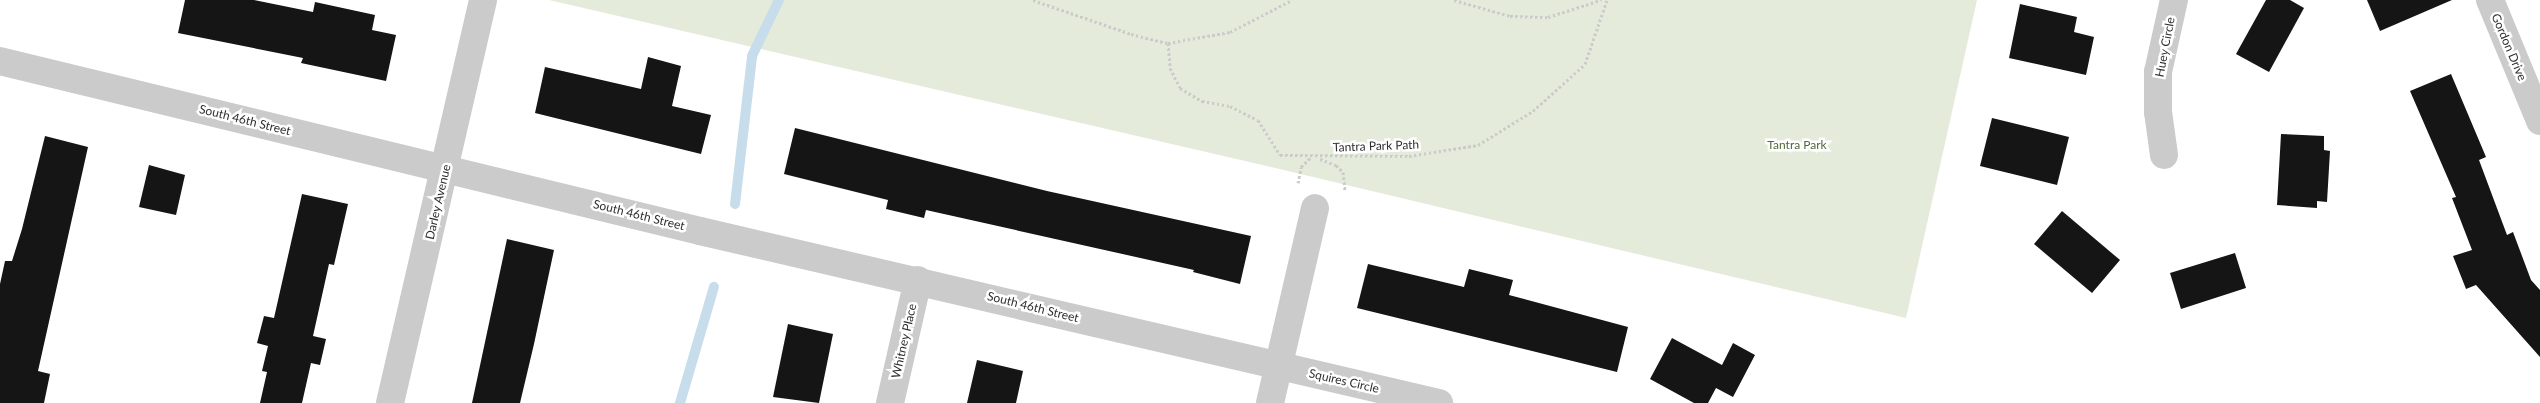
<!DOCTYPE html>
<html>
<head>
<meta charset="utf-8">
<style>
  body { margin:0 }
  #map { position:relative; width:2540px; height:403px; overflow:hidden; background:#fff; font-family:Lato,sans-serif }
  div>[style] { position:absolute }
  [style*='--x'] { left:calc(var(--x)*1px); top:calc(var(--y)*1px); width:calc(var(--w)*1px); rotate:calc(var(--a)*1deg) }
  .green>* { inset:0; background:#e4ebdb }
  .stream>* { height:10px; margin:-5px; padding:0 5px; transform-origin:5px; border-radius:5px; background:#c7ddeb }
  .building>* { inset:0; background:#151515 }
  .path>* { height:3px; margin-top:-1.5px; transform-origin:0; background:repeating-linear-gradient(90deg,#cbcbcb 0 2.5px,transparent 0 5px) }
  .minor>* { height:28px; margin:-14px; padding:0 14px; transform-origin:14px; border-radius:14px; background:#cbcbcb }
  span { translate:-50% -50%; white-space:nowrap; text-align:center; line-height:1.15; -webkit-text-stroke:5px #fff; paint-order:stroke }
  .street-label { font-size:12px; color:#2e2e2e }
  .park-label { font-size:12px; color:#50693b }
</style>
</head>
<body>
<div id="map">
  <div class="green">
    <div style="clip-path:polygon(549px 0,1977px 0,1906px 318px,1271px 167px)"></div>
  </div>
  <div class="stream">
    <div style="--x:735;--y:204;--w:149;--a:-83.4"></div>
    <div style="--x:752;--y:56;--w:62;--a:-64.3"></div>
    <div style="--x:680;--y:403;--w:121;--a:-73.7"></div>
  </div>
  <div class="building">
    <div style="clip-path:polygon(185px 0,254px 0,313px 12px,315px 2px,375px 15px,372px 30px,396px 35px,386px 81px,301px 63px,303px 58px,178px 33px)"></div>
    <div style="clip-path:polygon(2266px 0,2290px 0,2304px 8px,2269px 72px,2236px 54px)"></div>
    <div style="clip-path:polygon(2367px 0,2452px 0,2380px 31px)"></div>
    <div style="clip-path:polygon(2020px 4px,2077px 17px,2074px 32px,2094px 37px,2086px 75px,2009px 58px)"></div>
    <div style="clip-path:polygon(648px 57px,681px 66px,672px 106px,711px 115px,701px 154px,535px 113px,545px 67px,641px 89px)"></div>
    <div style="clip-path:polygon(2451px 74px,2486px 157px,2479px 160px,2507px 235px,2513px 232px,2531px 280px,2540px 290px,2540px 357px,2476px 285px,2466px 289px,2453px 256px,2472px 250px,2452px 198px,2456px 197px,2410px 91px)"></div>
    <div style="clip-path:polygon(1992px 118px,2069px 137px,2057px 185px,1980px 166px)"></div>
    <div style="clip-path:polygon(795px 128px,1047px 191px,1251px 236px,1240px 284px,1193px 272px,1194px 270px,926px 210px,924px 218px,886px 209px,888px 200px,784px 174px)"></div>
    <div style="clip-path:polygon(2281px 134px,2324px 136px,2324px 150px,2330px 151px,2327px 202px,2317px 201px,2317px 208px,2277px 205px)"></div>
    <div style="clip-path:polygon(45px 136px,88px 147px,38px 371px,50px 374px,44px 403px,0 403px,0 284px,5px 261px,12px 261px,22px 229px)"></div>
    <div style="clip-path:polygon(149px 165px,185px 175px,176px 215px,139px 207px)"></div>
    <div style="clip-path:polygon(302px 194px,348px 204px,334px 265px,329px 264px,313px 336px,326px 339px,320px 365px,311px 363px,302px 403px,260px 403px,267px 372px,262px 371px,268px 346px,257px 343px,264px 316px,274px 318px)"></div>
    <div style="clip-path:polygon(2062px 211px,2120px 260px,2092px 293px,2034px 244px)"></div>
    <div style="clip-path:polygon(507px 239px,554px 250px,534px 344px,520px 403px,472px 403px)"></div>
    <div style="clip-path:polygon(2235px 253px,2246px 288px,2181px 309px,2170px 273px)"></div>
    <div style="clip-path:polygon(1368px 264px,1464px 287px,1469px 269px,1513px 280px,1509px 295px,1628px 327px,1617px 372px,1357px 308px)"></div>
    <div style="clip-path:polygon(788px 324px,833px 334px,819px 403px,773px 397px)"></div>
    <div style="clip-path:polygon(1672px 338px,1722px 365px,1733px 343px,1755px 355px,1733px 397px,1716px 388px,1708px 403px,1694px 403px,1650px 379px)"></div>
    <div style="clip-path:polygon(977px 360px,1023px 371px,1016px 403px,967px 403px)"></div>
  </div>
  <div class="path">
    <div style="--x:1033;--y:0;--w:104;--a:19.1"></div>
    <div style="--x:1131;--y:34;--w:38;--a:14"></div>
    <div style="--x:1168;--y:43;--w:63;--a:-10.1"></div>
    <div style="--x:1230;--y:32;--w:70;--a:-27.3"></div>
    <div style="--x:1454;--y:0;--w:58;--a:15.9"></div>
    <div style="--x:1510;--y:16;--w:38;--a:2"></div>
    <div style="--x:1548;--y:17;--w:56;--a:-17.8"></div>
    <div style="--x:1168;--y:43;--w:25;--a:85"></div>
    <div style="--x:1170;--y:68;--w:22;--a:63"></div>
    <div style="--x:1180;--y:88;--w:26;--a:31"></div>
    <div style="--x:1202;--y:101;--w:28;--a:10"></div>
    <div style="--x:1230;--y:106;--w:31;--a:27"></div>
    <div style="--x:1258;--y:120;--w:41;--a:57.8"></div>
    <div style="--x:1280;--y:155;--w:129;--a:0.4"></div>
    <div style="--x:1409;--y:156;--w:70;--a:-9.1"></div>
    <div style="--x:1478;--y:145;--w:65;--a:-31.7"></div>
    <div style="--x:1533;--y:111;--w:70;--a:-42.1"></div>
    <div style="--x:1585;--y:64;--w:68;--a:-71"></div>
    <div style="--x:1320;--y:159;--w:17;--a:21"></div>
    <div style="--x:1336;--y:165;--w:10;--a:45"></div>
    <div style="--x:1343;--y:172;--w:19;--a:84"></div>
    <div style="--x:1298;--y:183;--w:16;--a:-79"></div>
    <div style="--x:1301;--y:167;--w:14;--a:-45"></div>
  </div>
  <div class="minor">
    <div style="--x:2490;--y:0;--w:131;--a:67.5"></div>
    <div style="--x:0;--y:61;--w:720;--a:13.65"></div>
    <div style="--x:700;--y:231;--w:759;--a:13.1"></div>
    <div style="--x:2164;--y:155;--w:43;--a:-97.9"></div>
    <div style="--x:2158;--y:112;--w:40;--a:-90"></div>
    <div style="--x:2158;--y:72;--w:74;--a:-77.5"></div>
    <div style="--x:390;--y:403;--w:414;--a:-77"></div>
    <div style="--x:890;--y:403;--w:126;--a:-77.2"></div>
    <div style="--x:1270;--y:403;--w:200;--a:-77"></div>
  </div>
  <div class="street-label">
    <span style="left:2165px;top:47px;rotate:-79deg">Huey Circle</span>
    <span style="left:2509px;top:47px;rotate:67deg">Gordon Drive</span>
    <span style="left:245px;top:120px;rotate:14deg">South 46th Street</span>
    <span style="left:1376px;top:146px;rotate:-2deg">Tantra Park Path</span>
    <span style="left:438px;top:202px;rotate:-77deg">Darley Avenue</span>
    <span style="left:639px;top:215px;rotate:14deg">South 46th Street</span>
    <span style="left:1033px;top:307px;rotate:14deg">South 46th Street</span>
    <span style="left:904px;top:341px;rotate:-77deg">Whitney Place</span>
    <span style="left:1344px;top:381px;rotate:13deg">Squires Circle</span>
  </div>
  <div class="park-label">
    <span style="left:1797px;top:145px">Tantra Park</span>
  </div>
</div>
</body>
</html>
